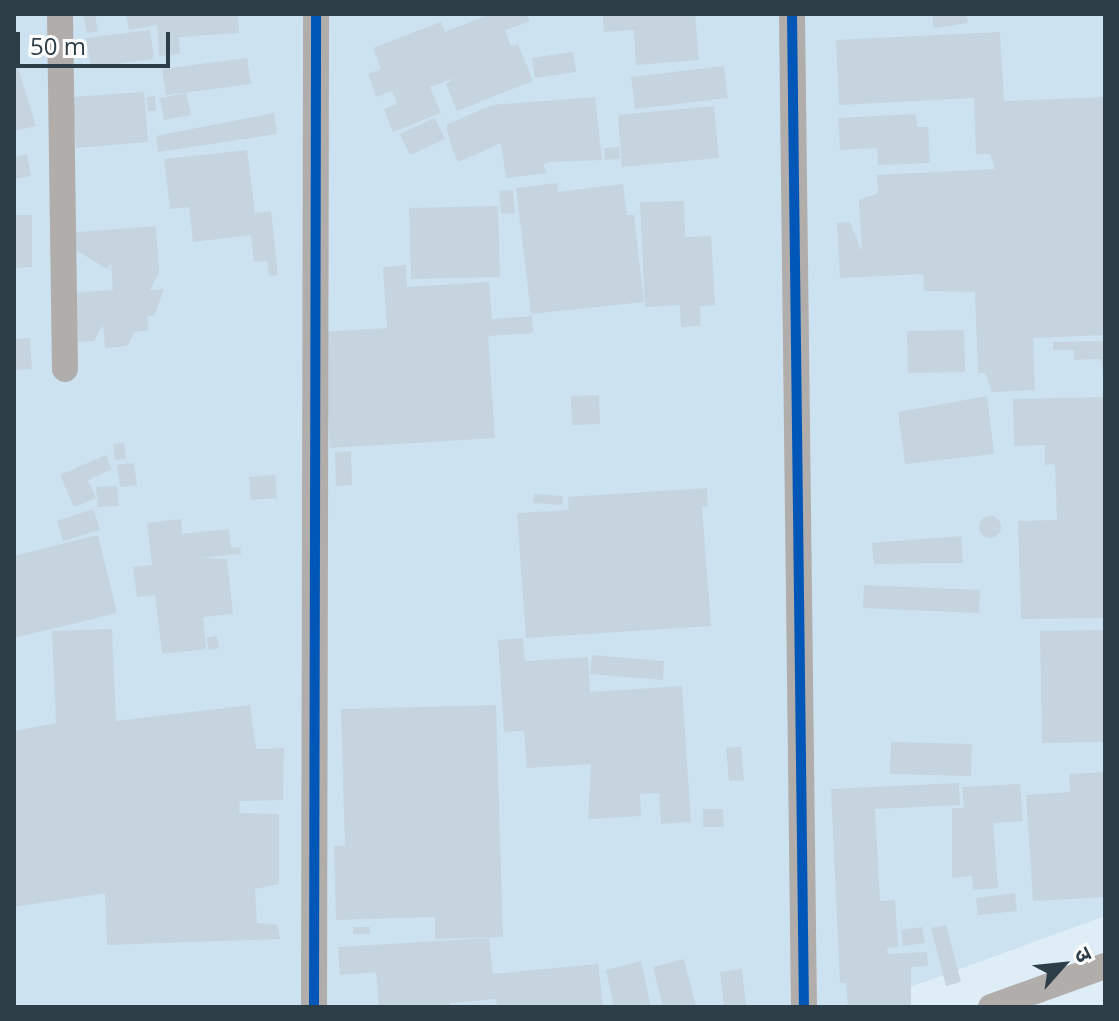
<!DOCTYPE html>
<html>
<head>
<meta charset="utf-8">
<style>
  body { margin:0 }
  #map { position:relative; width:1119px; height:1021px; overflow:hidden; background:#dfedf6; font-family:"Open Sans","Noto Sans Devanagari",sans-serif }
  div>[style] { position:absolute }
  [style*='--x'] { left:calc(var(--x)*1px); top:calc(var(--y)*1px); width:calc(var(--w)*1px); rotate:calc(var(--a)*1deg) }
  .built>* { inset:0; background:#cce2f1 }
  .building>* { inset:0; background:#c5d4df }
  .round { border-radius:50% }
  .minor>* { height:26px; margin:-13px; padding:0 13px; transform-origin:13px; border-radius:13px; background:#b0adab }
  .cycleway>* { height:10px; margin:-5px; padding:0 5px; transform-origin:5px; border-radius:5px; background:#0057b8 }
  span { translate:-50% -50%; white-space:nowrap; text-align:center; line-height:1.15; -webkit-text-stroke:7px #fff; paint-order:stroke }
  .frame { position:absolute; inset:0; border:16px solid #2e3e49; pointer-events:none }
  .north { position:absolute; left:1023px; top:925px; width:80px; height:80px; -webkit-text-stroke:6px #fff; paint-order:stroke; rotate:63deg; font-size:22px; font-weight:700; line-height:32px; text-align:center; color:#2e3e49 }
  .north::after { content:''; display:block; margin:auto; width:28px; height:36px; background:#2e3e49; clip-path:polygon(50% 0,100% 100%,50% 72%,0 100%) }
  .scale { position:absolute; left:16px; top:32px; width:154px; height:36px; box-sizing:border-box; border:4px solid #2e3e49; border-top:0; padding-left:10px; font-size:24px; line-height:28px; white-space:nowrap; color:#2e3e49; -webkit-text-stroke:6px #fff; paint-order:stroke }
</style>
</head>
<body>
<div id="map">
  <div class="built">
    <div style="clip-path:polygon(14px 14px,1105px 14px,1105px 916px,856px 1007px,14px 1007px)"></div>
  </div>
  <div class="building">
    <div style="clip-path:polygon(83px 14px,95px 14px,98px 31px,87px 33px)"></div>
    <div style="clip-path:polygon(126px 14px,238px 14px,239px 33px,179px 37px,180px 54px,159px 56px,157px 25px,129px 30px)"></div>
    <div style="clip-path:polygon(490px 14px,527px 14px,530px 21px,505px 30px,511px 46px,518px 44px,533px 81px,457px 111px,446px 84px,454px 78px,430px 87px,441px 113px,393px 132px,384px 109px,397px 104px,392px 91px,376px 97px,368px 74px,381px 69px,373px 48px,441px 22px,445px 32px)"></div>
    <div style="clip-path:polygon(603px 14px,695px 14px,699px 60px,636px 65px,634px 30px,604px 32px)"></div>
    <div style="clip-path:polygon(932px 14px,966px 14px,968px 23px,934px 28px)"></div>
    <div style="clip-path:polygon(150px 30px,154px 59px,91px 67px,86px 38px)"></div>
    <div style="clip-path:polygon(1000px 32px,1004px 101px,1105px 97px,1105px 335px,1033px 338px,1035px 390px,992px 392px,985px 373px,978px 373px,975px 292px,924px 291px,923px 274px,840px 278px,837px 223px,850px 222px,862px 252px,859px 200px,878px 193px,877px 175px,995px 169px,990px 154px,976px 154px,974px 98px,839px 105px,836px 40px)"></div>
    <div style="clip-path:polygon(573px 52px,576px 72px,535px 78px,532px 58px)"></div>
    <div style="clip-path:polygon(14px 54px,36px 126px,14px 131px)"></div>
    <div style="clip-path:polygon(247px 58px,251px 84px,166px 95px,162px 69px)"></div>
    <div style="clip-path:polygon(724px 66px,728px 98px,635px 109px,631px 77px)"></div>
    <div style="clip-path:polygon(144px 92px,148px 142px,76px 148px,72px 97px)"></div>
    <div style="clip-path:polygon(186px 93px,191px 115px,164px 120px,160px 98px)"></div>
    <div style="clip-path:polygon(155px 96px,156px 111px,148px 111px,147px 97px)"></div>
    <div style="clip-path:polygon(595px 97px,602px 160px,549px 162px,543px 165px,547px 173px,506px 178px,501px 143px,458px 162px,451px 146px,446px 125px,492px 105px)"></div>
    <div style="clip-path:polygon(714px 106px,719px 158px,622px 167px,618px 115px)"></div>
    <div style="clip-path:polygon(274px 113px,277px 134px,158px 152px,156px 136px)"></div>
    <div style="clip-path:polygon(916px 114px,917px 127px,928px 127px,930px 163px,878px 165px,877px 148px,840px 150px,838px 118px)"></div>
    <div style="clip-path:polygon(435px 118px,445px 139px,410px 155px,400px 134px)"></div>
    <div style="clip-path:polygon(619px 147px,620px 159px,605px 160px,604px 148px)"></div>
    <div style="clip-path:polygon(247px 150px,255px 213px,271px 211px,278px 275px,269px 276px,267px 261px,254px 262px,251px 235px,193px 242px,189px 207px,170px 209px,164px 159px)"></div>
    <div style="clip-path:polygon(27px 154px,31px 176px,14px 179px,14px 157px)"></div>
    <div style="clip-path:polygon(557px 183px,558px 192px,623px 184px,627px 215px,634px 215px,644px 302px,531px 314px,516px 188px)"></div>
    <div style="clip-path:polygon(513px 190px,515px 213px,501px 214px,499px 191px)"></div>
    <div style="clip-path:polygon(684px 201px,685px 237px,711px 236px,715px 305px,700px 306px,701px 326px,681px 327px,680px 305px,645px 307px,640px 202px)"></div>
    <div style="clip-path:polygon(498px 206px,500px 277px,411px 279px,409px 208px)"></div>
    <div style="clip-path:polygon(14px 215px,32px 215px,32px 267px,14px 268px)"></div>
    <div style="clip-path:polygon(156px 226px,159px 272px,150px 290px,164px 289px,154px 316px,147px 316px,149px 330px,135px 332px,127px 346px,105px 348px,103px 324px,94px 341px,77px 342px,73px 293px,113px 290px,111px 262px,107px 269px,81px 253px,66px 244px,65px 233px)"></div>
    <div style="clip-path:polygon(406px 265px,407px 287px,489px 282px,492px 319px,532px 316px,533px 333px,488px 336px,495px 438px,330px 448px,322px 332px,387px 328px,383px 267px)"></div>
    <div style="clip-path:polygon(964px 330px,965px 372px,908px 373px,907px 331px)"></div>
    <div style="clip-path:polygon(30px 338px,32px 369px,14px 370px,14px 339px)"></div>
    <div style="clip-path:polygon(1105px 341px,1105px 385px,1101px 359px,1074px 360px,1074px 350px,1053px 350px,1053px 342px)"></div>
    <div style="clip-path:polygon(599px 395px,600px 424px,572px 425px,571px 396px)"></div>
    <div style="clip-path:polygon(987px 396px,994px 454px,905px 464px,898px 412px)"></div>
    <div style="clip-path:polygon(1105px 397px,1105px 618px,1021px 619px,1018px 521px,1057px 520px,1055px 464px,1045px 465px,1045px 445px,1014px 446px,1013px 399px)"></div>
    <div style="clip-path:polygon(124px 443px,126px 458px,115px 460px,113px 444px)"></div>
    <div style="clip-path:polygon(351px 451px,352px 485px,336px 486px,335px 452px)"></div>
    <div style="clip-path:polygon(106px 455px,112px 469px,88px 480px,96px 498px,74px 507px,60px 475px)"></div>
    <div style="clip-path:polygon(134px 463px,137px 485px,120px 487px,117px 465px)"></div>
    <div style="clip-path:polygon(275px 475px,277px 498px,251px 500px,249px 477px)"></div>
    <div style="clip-path:polygon(117px 486px,119px 506px,98px 507px,96px 487px)"></div>
    <div style="clip-path:polygon(707px 488px,708px 506px,702px 507px,711px 626px,526px 638px,517px 513px,569px 510px,568px 497px)"></div>
    <div style="clip-path:polygon(534px 494px,563px 496px,562px 505px,533px 503px)"></div>
    <div style="clip-path:polygon(93px 509px,100px 530px,63px 541px,57px 521px)"></div>
    <div class="round" style="left:979px;top:516px;width:22px;height:22px"></div>
    <div style="clip-path:polygon(181px 519px,182px 534px,229px 529px,231px 548px,240px 547px,241px 554px,201px 558px,227px 559px,233px 614px,203px 617px,206px 649px,162px 654px,155px 595px,137px 597px,133px 567px,152px 565px,147px 523px)"></div>
    <div style="clip-path:polygon(98px 535px,117px 613px,14px 638px,14px 556px)"></div>
    <div style="clip-path:polygon(961px 536px,963px 563px,874px 564px,872px 543px)"></div>
    <div style="clip-path:polygon(864px 585px,980px 590px,979px 613px,863px 608px)"></div>
    <div style="clip-path:polygon(112px 629px,116px 721px,250px 705px,256px 749px,284px 748px,283px 800px,240px 801px,239px 813px,279px 814px,279px 884px,255px 889px,257px 923px,278px 925px,280px 939px,107px 945px,105px 893px,14px 907px,14px 731px,56px 723px,52px 631px)"></div>
    <div style="clip-path:polygon(1105px 630px,1105px 742px,1042px 743px,1040px 631px)"></div>
    <div style="clip-path:polygon(217px 636px,219px 648px,209px 650px,206px 638px)"></div>
    <div style="clip-path:polygon(523px 638px,525px 661px,588px 657px,590px 692px,682px 686px,691px 822px,661px 824px,659px 793px,640px 794px,641px 816px,588px 819px,591px 764px,527px 768px,524px 731px,504px 732px,498px 640px)"></div>
    <div style="clip-path:polygon(592px 655px,664px 661px,663px 680px,590px 674px)"></div>
    <div style="clip-path:polygon(496px 705px,503px 937px,435px 939px,435px 917px,336px 920px,334px 846px,345px 846px,341px 709px)"></div>
    <div style="clip-path:polygon(891px 742px,972px 744px,971px 776px,890px 774px)"></div>
    <div style="clip-path:polygon(741px 747px,744px 780px,729px 781px,726px 748px)"></div>
    <div style="clip-path:polygon(1105px 772px,1105px 897px,1033px 901px,1026px 795px,1070px 792px,1069px 774px)"></div>
    <div style="clip-path:polygon(959px 783px,960px 805px,875px 809px,880px 901px,895px 900px,898px 947px,887px 948px,888px 954px,927px 952px,928px 966px,911px 967px,911px 1007px,848px 1007px,846px 983px,840px 983px,831px 789px)"></div>
    <div style="clip-path:polygon(1020px 784px,1023px 821px,993px 823px,998px 888px,973px 890px,972px 876px,952px 878px,952px 808px,964px 808px,962px 787px)"></div>
    <div style="clip-path:polygon(703px 809px,723px 809px,724px 827px,703px 827px)"></div>
    <div style="clip-path:polygon(1015px 893px,1017px 911px,978px 915px,976px 898px)"></div>
    <div style="clip-path:polygon(946px 925px,961px 982px,946px 986px,931px 928px)"></div>
    <div style="clip-path:polygon(353px 927px,370px 927px,370px 934px,353px 934px)"></div>
    <div style="clip-path:polygon(922px 927px,925px 943px,903px 946px,901px 930px)"></div>
    <div style="clip-path:polygon(489px 938px,493px 974px,598px 964px,603px 1007px,497px 1007px,496px 999px,450px 1003px,450px 1007px,379px 1007px,376px 972px,340px 975px,338px 947px)"></div>
    <div style="clip-path:polygon(684px 959px,696px 1007px,663px 1007px,653px 967px)"></div>
    <div style="clip-path:polygon(641px 961px,651px 1007px,614px 1007px,606px 970px)"></div>
    <div style="clip-path:polygon(742px 969px,746px 1007px,724px 1007px,720px 972px)"></div>
  </div>
  <div class="minor">
    <div style="--x:60;--y:14;--w:355;--a:89.2"></div>
    <div style="--x:792;--y:14;--w:993;--a:89.31"></div>
    <div style="--x:314;--y:1007;--w:993;--a:-89.88"></div>
    <div style="--x:991;--y:1007;--w:121;--a:-19.8"></div>
  </div>
  <div class="cycleway">
    <div style="--x:792;--y:14;--w:993;--a:89.31"></div>
    <div style="--x:314;--y:1007;--w:993;--a:-89.88"></div>
  </div>
  <div class="frame"></div>
  <div class="north">उ</div>
  <div class="scale">50 m</div>
</div>
</body>
</html>
